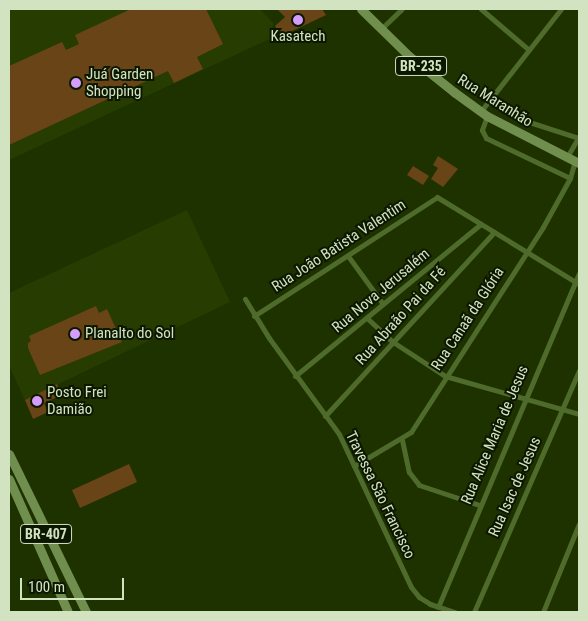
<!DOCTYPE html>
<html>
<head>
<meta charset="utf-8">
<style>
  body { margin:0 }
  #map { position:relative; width:588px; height:621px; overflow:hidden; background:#1e3200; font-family:"Roboto Condensed",sans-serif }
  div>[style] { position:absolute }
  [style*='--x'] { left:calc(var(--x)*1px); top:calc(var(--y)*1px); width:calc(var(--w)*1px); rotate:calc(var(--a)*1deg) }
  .built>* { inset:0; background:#263c01 }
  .building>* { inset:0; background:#684416 }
  .minor>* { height:5px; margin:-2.5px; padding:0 2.5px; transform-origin:2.5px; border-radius:2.5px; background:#4f6b2b }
  .trunk>* { height:9px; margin:-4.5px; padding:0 4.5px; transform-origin:4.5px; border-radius:4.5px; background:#708e4e }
  .dots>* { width:14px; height:14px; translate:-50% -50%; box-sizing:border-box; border:2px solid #0c1700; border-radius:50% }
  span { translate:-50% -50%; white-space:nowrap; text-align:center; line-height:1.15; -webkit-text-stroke:4px #0c1700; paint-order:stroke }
  .shield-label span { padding:1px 4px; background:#0c1700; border:1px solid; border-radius:4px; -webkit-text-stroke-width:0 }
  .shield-label { font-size:14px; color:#d2e3c1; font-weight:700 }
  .poi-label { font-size:15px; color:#d2e3c1 }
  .left { translate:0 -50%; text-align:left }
  .street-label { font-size:15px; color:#d2e3c1 }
  .frame { position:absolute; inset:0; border:10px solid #d2e3c1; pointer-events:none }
  .scale { position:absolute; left:20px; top:578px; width:104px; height:22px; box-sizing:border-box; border:2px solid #d2e3c1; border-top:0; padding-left:6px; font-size:15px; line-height:18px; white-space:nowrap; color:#d2e3c1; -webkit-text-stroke:4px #0c1700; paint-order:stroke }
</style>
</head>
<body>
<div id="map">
  <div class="built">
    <div style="clip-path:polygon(9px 9px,260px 9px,274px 24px,272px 27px,278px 35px,9px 160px)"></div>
    <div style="clip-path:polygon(187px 210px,230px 302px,25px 400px,9px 366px,9px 293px)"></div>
  </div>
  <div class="building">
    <div style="clip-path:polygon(131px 9px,206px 9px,223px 44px,197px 57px,203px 69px,174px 83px,168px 71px,9px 145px,9px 66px,62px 42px,66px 50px,79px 44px,75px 35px)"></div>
    <div style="clip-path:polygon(277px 9px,322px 9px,326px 15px,282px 36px,275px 26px,285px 17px)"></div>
    <div style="clip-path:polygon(438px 156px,458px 169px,443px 187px,431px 179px,438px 168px,433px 165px)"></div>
    <div style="clip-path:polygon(413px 166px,429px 176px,423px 185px,407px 175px)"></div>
    <div style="clip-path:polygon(96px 306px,99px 313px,107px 309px,122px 342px,40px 375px,28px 348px,28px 343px,31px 341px,29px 336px)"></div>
    <div style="clip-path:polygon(57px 384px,62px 395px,44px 403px,48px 412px,33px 419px,25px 400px)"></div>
    <div style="clip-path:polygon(129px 464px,137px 482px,80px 508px,72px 490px)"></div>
  </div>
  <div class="minor">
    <div style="--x:481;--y:9;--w:63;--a:40.5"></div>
    <div style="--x:381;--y:29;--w:29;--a:-44"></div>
    <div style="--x:490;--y:100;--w:36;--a:32"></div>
    <div style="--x:520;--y:119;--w:62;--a:17.9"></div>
    <div style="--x:481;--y:111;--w:130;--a:-51.9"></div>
    <div style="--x:487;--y:116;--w:15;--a:110"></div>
    <div style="--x:482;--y:130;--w:9;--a:63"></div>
    <div style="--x:486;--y:138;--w:93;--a:25.5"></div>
    <div style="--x:567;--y:157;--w:24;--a:-60"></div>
    <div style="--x:348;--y:256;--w:59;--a:53.9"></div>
    <div style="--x:245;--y:299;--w:46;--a:58.4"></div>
    <div style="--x:269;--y:338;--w:119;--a:53.9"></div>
    <div style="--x:339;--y:434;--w:169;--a:64.8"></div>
    <div style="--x:411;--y:587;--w:13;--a:51"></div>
    <div style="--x:419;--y:597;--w:13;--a:32"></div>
    <div style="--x:430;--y:604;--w:26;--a:18"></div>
    <div style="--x:254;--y:316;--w:218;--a:-33"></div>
    <div style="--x:437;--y:197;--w:167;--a:31.5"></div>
    <div style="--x:367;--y:318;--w:35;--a:43"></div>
    <div style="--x:393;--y:342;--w:62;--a:33.2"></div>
    <div style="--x:445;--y:376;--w:139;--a:15.8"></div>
    <div style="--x:295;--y:376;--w:240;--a:-39.3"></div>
    <div style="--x:325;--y:416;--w:250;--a:-47.4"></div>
    <div style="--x:402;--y:440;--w:33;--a:78"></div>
    <div style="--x:409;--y:472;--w:16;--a:52"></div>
    <div style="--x:419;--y:485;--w:63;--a:18.4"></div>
    <div style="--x:354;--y:466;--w:66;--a:-30.8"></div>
    <div style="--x:411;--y:432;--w:244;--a:-57.2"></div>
    <div style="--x:543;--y:227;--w:56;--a:-61.1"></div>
    <div style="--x:570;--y:178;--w:18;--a:-74"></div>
    <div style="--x:438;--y:607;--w:362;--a:-67.1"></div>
    <div style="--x:474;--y:612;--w:263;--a:-66.5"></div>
    <div style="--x:543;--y:612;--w:95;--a:-67.8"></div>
  </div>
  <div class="trunk">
    <div style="--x:361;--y:9;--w:67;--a:44.4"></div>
    <div style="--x:409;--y:56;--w:58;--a:38.7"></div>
    <div style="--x:454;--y:92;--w:41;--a:36"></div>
    <div style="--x:487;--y:116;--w:103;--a:27.1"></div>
    <div style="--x:9;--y:454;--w:176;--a:64"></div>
    <div style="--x:9;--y:479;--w:145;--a:66.1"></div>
  </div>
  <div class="dots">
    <div style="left:298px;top:20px;background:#d39cfd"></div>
    <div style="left:76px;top:83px;background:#d39cfd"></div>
    <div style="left:75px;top:334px;background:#d39cfd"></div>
    <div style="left:37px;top:401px;background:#d39cfd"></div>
  </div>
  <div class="shield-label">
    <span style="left:421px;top:66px">BR-235</span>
    <span style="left:46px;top:534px">BR-407</span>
  </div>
  <div class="poi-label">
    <span style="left:298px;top:37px">Kasatech</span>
    <span class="left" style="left:86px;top:83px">Juá Garden<br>Shopping</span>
    <span class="left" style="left:85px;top:334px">Planalto do Sol</span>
    <span class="left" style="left:47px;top:401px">Posto Frei<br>Damião</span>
  </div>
  <div class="street-label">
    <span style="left:495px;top:101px;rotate:32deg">Rua Maranhão</span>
    <span style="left:339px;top:246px;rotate:-33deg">Rua João Batista Valentim</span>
    <span style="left:381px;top:291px;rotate:-40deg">Rua Nova Jerusalém</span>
    <span style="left:401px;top:316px;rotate:-48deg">Rua Abraão Pai da Fé</span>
    <span style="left:468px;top:319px;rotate:-57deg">Rua Canaã da Glória</span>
    <span style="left:495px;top:435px;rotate:-67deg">Rua Alice Maria de Jesus</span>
    <span style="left:515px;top:487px;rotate:-66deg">Rua Isac de Jesus</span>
    <span style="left:380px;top:495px;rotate:64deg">Travessa São Francisco</span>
  </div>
  <div class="frame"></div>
  <div class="scale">100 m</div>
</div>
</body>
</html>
